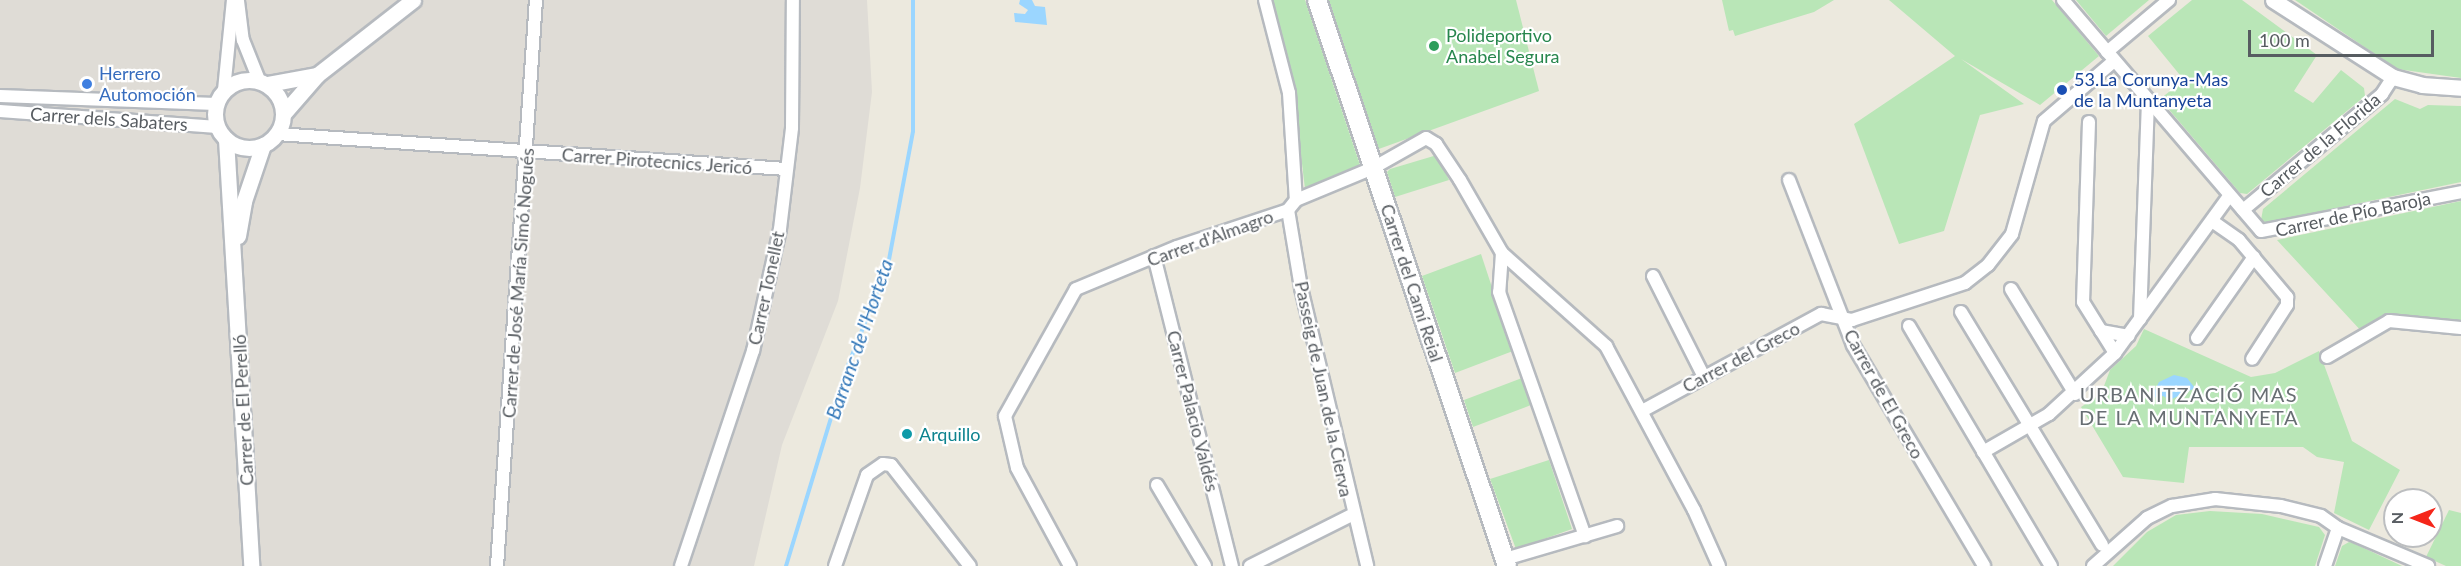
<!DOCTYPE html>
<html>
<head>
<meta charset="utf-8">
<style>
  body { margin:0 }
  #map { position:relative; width:2461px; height:566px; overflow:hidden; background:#ece9de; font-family:Lato,sans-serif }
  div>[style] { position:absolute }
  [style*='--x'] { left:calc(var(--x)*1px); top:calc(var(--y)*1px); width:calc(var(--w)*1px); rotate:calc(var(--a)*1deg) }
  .industrial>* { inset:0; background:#dfdcd6 }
  .green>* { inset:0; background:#b9e6b7 }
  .water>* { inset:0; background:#9bd6ff }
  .stream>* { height:4px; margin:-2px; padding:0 2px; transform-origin:2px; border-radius:2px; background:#9bd6ff }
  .roads { filter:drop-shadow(2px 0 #b6babf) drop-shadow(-2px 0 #b6babf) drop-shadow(0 2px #b6babf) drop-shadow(0 -2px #b6babf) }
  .minor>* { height:12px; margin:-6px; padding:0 6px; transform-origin:6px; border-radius:6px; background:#fff }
  .tertiary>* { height:15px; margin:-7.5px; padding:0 7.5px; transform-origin:7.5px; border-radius:7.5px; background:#fff }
  .tertiary>.ring { margin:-7.5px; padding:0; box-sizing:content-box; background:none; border:15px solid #fff; border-radius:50% }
  .secondary>* { height:18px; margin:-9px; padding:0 9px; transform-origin:9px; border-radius:9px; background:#fff }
  .dots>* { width:16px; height:16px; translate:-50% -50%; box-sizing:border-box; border:3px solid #fff; border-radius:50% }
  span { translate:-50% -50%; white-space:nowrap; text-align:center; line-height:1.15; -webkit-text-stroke:4.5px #fff; paint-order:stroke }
  .leisure-label { font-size:18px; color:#27864d }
  .left { translate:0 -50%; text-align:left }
  .shop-label { font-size:18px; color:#366cbe }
  .transit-label { font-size:18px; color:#164399 }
  .street-label { font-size:18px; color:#575c61 }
  .culture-label { font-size:18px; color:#0d838f }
  .water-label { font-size:20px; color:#3277b8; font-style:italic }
  .neighbourhood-label { font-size:20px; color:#686e73; letter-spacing:1.5px }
  .north { position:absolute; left:2383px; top:488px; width:60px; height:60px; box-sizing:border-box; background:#fff; border:2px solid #bcbec0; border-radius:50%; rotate:270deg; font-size:16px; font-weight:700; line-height:24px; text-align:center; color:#575c61 }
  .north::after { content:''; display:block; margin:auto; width:21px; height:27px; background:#f5261a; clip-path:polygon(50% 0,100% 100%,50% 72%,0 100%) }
  .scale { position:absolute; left:2248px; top:30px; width:186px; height:27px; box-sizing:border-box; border:3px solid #575c61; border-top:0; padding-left:8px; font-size:18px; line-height:21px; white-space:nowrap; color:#575c61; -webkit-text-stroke:4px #fff; paint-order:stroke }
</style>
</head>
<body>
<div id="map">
  <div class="industrial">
    <div style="clip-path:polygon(0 0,867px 0,872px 92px,860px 188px,838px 301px,782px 445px,754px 566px,0 566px)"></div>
  </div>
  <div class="green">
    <div style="clip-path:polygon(1269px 0,1305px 0,1362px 171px,1305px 189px,1295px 104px)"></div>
    <div style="clip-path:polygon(1327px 0,1516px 0,1539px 91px,1376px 150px)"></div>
    <div style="clip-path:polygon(1722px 0,1834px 0,1814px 12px,1735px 36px,1733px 30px,1729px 31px)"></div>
    <div style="clip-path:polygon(1889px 0,2052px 0,2099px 56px,2040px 105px,1961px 59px,2024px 104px,1980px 115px,1944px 231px,1899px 244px,1854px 124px,1955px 56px)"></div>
    <div style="clip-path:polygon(2076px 0,2149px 0,2106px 36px)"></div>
    <div style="clip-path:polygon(2192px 0,2242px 0,2317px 55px,2294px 91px,2313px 103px,2341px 70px,2364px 88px,2365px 96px,2247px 194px,2240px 193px,2160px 99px,2184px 80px,2148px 36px)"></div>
    <div style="clip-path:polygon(2295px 0,2461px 0,2461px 78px,2397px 69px)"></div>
    <div style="clip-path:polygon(2395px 99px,2420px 109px,2428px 105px,2461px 106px,2461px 182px,2265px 223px,2261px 220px,2263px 209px)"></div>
    <div style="clip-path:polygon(1437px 155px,1449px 180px,1395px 197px,1387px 172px,1390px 169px)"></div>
    <div style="clip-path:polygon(2461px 201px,2461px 324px,2416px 318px,2363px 333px,2277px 240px)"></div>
    <div style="clip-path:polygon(1481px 254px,1513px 351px,1455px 373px,1422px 276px)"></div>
    <div style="clip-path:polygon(2144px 329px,2251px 377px,2275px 373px,2319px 351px,2352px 441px,2400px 470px,2369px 530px,2334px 513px,2344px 462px,2317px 457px,2303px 447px,2189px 447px,2184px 483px,2123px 477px,2081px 407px,2101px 394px,2110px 370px,2136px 346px)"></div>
    <div style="clip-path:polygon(1522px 378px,1531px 405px,1473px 427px,1464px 400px)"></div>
    <div style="clip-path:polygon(1549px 460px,1572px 529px,1516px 549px,1490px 479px)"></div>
    <div style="clip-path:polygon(2449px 510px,2461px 513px,2461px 566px,2446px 566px,2426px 557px)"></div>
    <div style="clip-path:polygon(2210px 511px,2262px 514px,2319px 527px,2325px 535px,2315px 566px,2113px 566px,2147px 532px,2176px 515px)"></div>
    <div style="clip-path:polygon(2349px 542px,2353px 543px,2402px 566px,2335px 566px,2342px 546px)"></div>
  </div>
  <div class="water">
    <div style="clip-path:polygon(1020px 0,1032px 0,1035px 6px,1045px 7px,1047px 25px,1015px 22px,1014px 13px,1025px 14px,1028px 10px,1019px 4px)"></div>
    <div style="clip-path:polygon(2174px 375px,2187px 378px,2195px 388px,2170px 400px,2163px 396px,2151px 398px,2159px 382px)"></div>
  </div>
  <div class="stream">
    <div style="--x:786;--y:566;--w:196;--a:-73.1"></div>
    <div style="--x:843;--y:378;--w:122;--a:-68.3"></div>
    <div style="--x:888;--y:265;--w:136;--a:-79.4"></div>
    <div style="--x:913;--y:131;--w:131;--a:-90"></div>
  </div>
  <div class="roads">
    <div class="minor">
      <div style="--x:1265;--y:0;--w:96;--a:75.5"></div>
      <div style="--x:1289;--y:93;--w:107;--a:86.3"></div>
      <div style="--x:2063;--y:0;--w:304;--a:49.4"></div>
      <div style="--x:2261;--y:231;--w:204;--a:-11"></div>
      <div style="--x:238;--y:1;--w:39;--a:83"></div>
      <div style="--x:243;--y:40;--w:43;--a:68.2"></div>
      <div style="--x:2107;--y:52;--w:81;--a:-40"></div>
      <div style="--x:224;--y:90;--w:90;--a:-84.3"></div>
      <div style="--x:0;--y:96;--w:216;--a:2.1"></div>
      <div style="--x:0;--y:111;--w:218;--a:4.2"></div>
      <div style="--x:2089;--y:122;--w:180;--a:91.9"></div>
      <div style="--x:2083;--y:302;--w:34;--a:58"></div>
      <div style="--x:277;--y:134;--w:510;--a:3.93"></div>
      <div style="--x:1789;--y:180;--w:177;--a:68.8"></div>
      <div style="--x:1853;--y:345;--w:257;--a:59.3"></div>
      <div style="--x:1288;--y:210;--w:79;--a:80.5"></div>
      <div style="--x:1301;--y:288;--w:286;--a:76.6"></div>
      <div style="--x:2243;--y:210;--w:181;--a:-39.8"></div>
      <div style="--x:2382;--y:94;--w:20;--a:-57"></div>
      <div style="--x:2212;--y:221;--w:33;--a:35"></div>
      <div style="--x:2239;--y:240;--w:75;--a:49.9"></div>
      <div style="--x:2287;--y:297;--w:8;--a:90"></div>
      <div style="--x:2287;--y:305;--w:64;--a:122.9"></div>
      <div style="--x:1502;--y:253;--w:39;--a:94"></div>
      <div style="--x:1499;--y:292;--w:259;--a:70.6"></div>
      <div style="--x:1154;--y:256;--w:320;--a:75.9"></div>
      <div style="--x:1653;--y:276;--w:113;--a:63.2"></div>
      <div style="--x:2011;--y:289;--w:123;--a:58.6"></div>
      <div style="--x:1961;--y:312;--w:272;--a:58.8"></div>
      <div style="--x:2140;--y:319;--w:216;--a:-87.9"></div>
      <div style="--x:1909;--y:326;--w:279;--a:59.4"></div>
      <div style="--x:2197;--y:338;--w:99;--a:-54.9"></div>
      <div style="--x:2115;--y:353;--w:26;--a:-122"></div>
      <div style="--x:2101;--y:331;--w:28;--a:10"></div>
      <div style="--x:2327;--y:357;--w:72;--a:-30.1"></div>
      <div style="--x:2389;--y:321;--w:72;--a:5.6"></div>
      <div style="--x:1642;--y:411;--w:204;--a:-28.5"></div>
      <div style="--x:1821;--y:314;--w:32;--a:11"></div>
      <div style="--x:1852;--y:320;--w:119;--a:-18.1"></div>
      <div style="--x:1965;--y:283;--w:29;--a:-38"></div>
      <div style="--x:1988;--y:265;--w:39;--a:-52"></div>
      <div style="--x:2012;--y:234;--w:117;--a:-74.2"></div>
      <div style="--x:2044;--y:121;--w:92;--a:-40.6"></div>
      <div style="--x:1983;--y:452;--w:76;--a:-29.9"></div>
      <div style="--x:2049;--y:414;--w:90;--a:-42.7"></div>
      <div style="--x:2115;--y:353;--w:194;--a:-54"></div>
      <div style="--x:1157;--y:485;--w:94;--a:59.3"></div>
      <div style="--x:1505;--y:559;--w:117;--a:-16.4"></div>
      <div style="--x:497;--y:566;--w:567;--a:-86.06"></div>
      <div style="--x:681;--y:566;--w:227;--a:-71.5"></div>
      <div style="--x:753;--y:351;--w:125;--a:-77.5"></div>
      <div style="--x:780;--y:229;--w:102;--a:-83.2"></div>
      <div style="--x:792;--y:128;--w:128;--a:-89.6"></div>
      <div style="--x:835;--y:566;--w:96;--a:-70.6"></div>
      <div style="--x:867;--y:475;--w:19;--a:-35"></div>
      <div style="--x:883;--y:464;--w:8;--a:7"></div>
      <div style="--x:891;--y:465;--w:128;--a:52"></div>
      <div style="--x:1070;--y:566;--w:111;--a:-118.4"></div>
      <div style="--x:1017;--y:468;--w:53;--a:-103"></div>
      <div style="--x:1005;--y:416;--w:145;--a:-60.8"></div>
      <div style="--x:1076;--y:289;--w:109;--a:-22.6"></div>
      <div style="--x:1177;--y:247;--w:117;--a:-18.4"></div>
      <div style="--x:1288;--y:210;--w:13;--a:-51"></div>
      <div style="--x:1296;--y:200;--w:83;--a:-22.6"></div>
      <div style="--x:1373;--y:168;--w:61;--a:-29.5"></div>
      <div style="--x:1426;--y:138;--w:12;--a:31"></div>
      <div style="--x:1436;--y:144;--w:43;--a:56.3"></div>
      <div style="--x:1460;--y:180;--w:84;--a:60.1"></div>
      <div style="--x:1502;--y:253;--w:140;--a:41.8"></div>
      <div style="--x:1606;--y:346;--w:186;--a:61.8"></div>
      <div style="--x:1694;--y:510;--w:61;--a:65.9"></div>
      <div style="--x:1250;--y:566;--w:114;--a:-26.6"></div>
      <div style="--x:2093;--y:566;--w:72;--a:-41.6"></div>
      <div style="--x:2147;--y:518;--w:28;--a:-26"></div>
      <div style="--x:2172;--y:506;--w:44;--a:-9.2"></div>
      <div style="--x:2215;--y:499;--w:66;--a:6.1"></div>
      <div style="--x:2281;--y:506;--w:41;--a:14"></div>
      <div style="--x:2321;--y:516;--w:21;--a:35"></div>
      <div style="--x:2338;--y:528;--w:98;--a:22.9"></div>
      <div style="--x:2325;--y:566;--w:40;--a:-71.1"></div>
    </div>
    <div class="tertiary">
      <div style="--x:2273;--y:0;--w:143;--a:32.7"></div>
      <div style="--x:2393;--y:77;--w:30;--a:15"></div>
      <div style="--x:2422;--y:85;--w:39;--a:4"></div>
      <div class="ring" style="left:215px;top:80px;width:53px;height:53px"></div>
      <div style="--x:268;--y:84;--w:50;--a:-10.4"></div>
      <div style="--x:284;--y:113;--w:50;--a:-49"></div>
      <div style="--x:317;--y:75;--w:122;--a:-38"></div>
      <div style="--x:226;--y:139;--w:428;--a:86.6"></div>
      <div style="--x:238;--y:236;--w:36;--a:-80"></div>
      <div style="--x:244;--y:201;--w:59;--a:-71.3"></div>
    </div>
    <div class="secondary">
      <div style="--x:1317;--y:0;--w:597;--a:71.44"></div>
    </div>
  </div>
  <div class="dots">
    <div style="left:1434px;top:46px;background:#2e9e5b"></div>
    <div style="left:87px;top:84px;background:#3f7fe0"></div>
    <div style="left:2062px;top:90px;background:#1a4fb4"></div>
    <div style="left:907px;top:434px;background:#0f9aa8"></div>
  </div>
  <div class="leisure-label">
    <span class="left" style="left:1446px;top:46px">Polideportivo<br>Anabel Segura</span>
  </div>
  <div class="shop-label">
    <span class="left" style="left:99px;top:84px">Herrero<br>Automoción</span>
  </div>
  <div class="transit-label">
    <span class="left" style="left:2074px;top:90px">53.La Corunya-Mas<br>de la Muntanyeta</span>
  </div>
  <div class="street-label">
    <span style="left:109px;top:119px;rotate:4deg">Carrer dels Sabaters</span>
    <span style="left:2320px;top:145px;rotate:-40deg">Carrer de la Florida</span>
    <span style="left:657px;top:161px;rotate:4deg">Carrer Pirotecnics Jericó</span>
    <span style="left:2353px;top:214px;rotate:-12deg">Carrer de Pío Baroja</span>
    <span style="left:1210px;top:238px;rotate:-20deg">Carrer d'Almagro</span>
    <span style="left:518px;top:283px;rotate:-86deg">Carrer de José María Simó Nogués</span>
    <span style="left:1412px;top:283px;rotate:72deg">Carrer del Camí Reial</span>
    <span style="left:766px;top:288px;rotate:-78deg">Carrer Tonellet</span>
    <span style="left:1741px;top:357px;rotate:-28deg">Carrer del Greco</span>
    <span style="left:1324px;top:389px;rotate:78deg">Passeig de Juan de la Cierva</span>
    <span style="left:1884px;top:394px;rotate:61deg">Carrer de El Greco</span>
    <span style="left:243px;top:410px;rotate:-93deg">Carrer de El Perelló</span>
    <span style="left:1193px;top:411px;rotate:76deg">Carrer Palacio Valdés</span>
  </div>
  <div class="culture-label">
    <span class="left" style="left:919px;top:434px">Arquillo</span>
  </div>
  <div class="water-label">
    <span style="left:859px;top:339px;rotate:-71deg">Barranc de l'Horteta</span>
  </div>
  <div class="neighbourhood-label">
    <span style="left:2189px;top:406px">URBANITZACIÓ MAS<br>DE LA MUNTANYETA</span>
  </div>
  <div class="north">N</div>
  <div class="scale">100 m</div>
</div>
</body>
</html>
